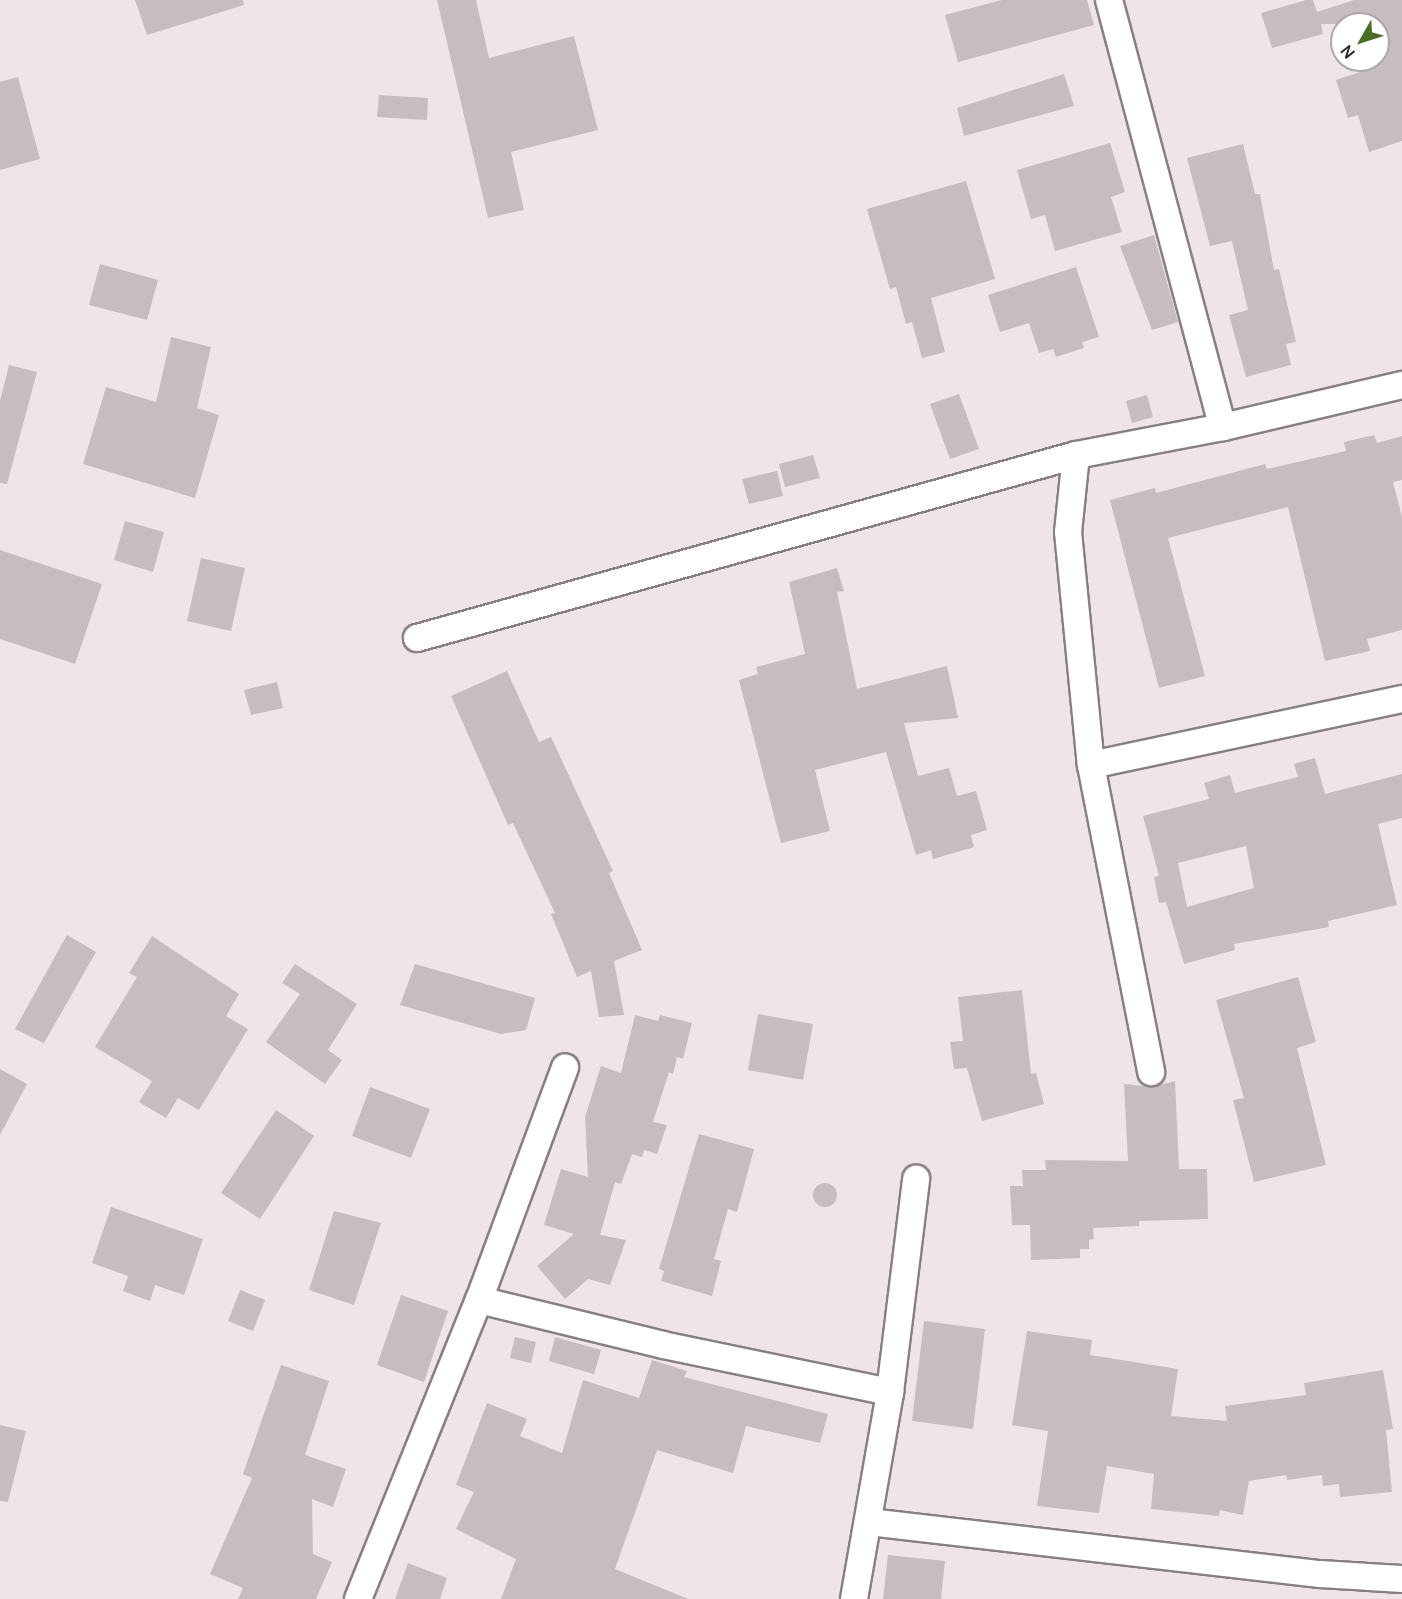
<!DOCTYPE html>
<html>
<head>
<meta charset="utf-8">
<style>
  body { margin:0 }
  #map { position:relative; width:1402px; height:1599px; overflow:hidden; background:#efe4ea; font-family:Manrope,sans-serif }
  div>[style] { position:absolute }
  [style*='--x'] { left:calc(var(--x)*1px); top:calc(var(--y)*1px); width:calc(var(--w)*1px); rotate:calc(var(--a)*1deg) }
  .building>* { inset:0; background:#c6bcc2 }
  .round { border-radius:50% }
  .roads { filter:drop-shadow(2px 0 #887f84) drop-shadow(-2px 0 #887f84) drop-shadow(0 2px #887f84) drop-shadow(0 -2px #887f84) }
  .street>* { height:26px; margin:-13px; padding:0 13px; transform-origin:13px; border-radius:13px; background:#fff }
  span { translate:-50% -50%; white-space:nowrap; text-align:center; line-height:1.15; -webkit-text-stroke:5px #fff; paint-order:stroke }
  .north { position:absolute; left:1330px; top:12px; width:60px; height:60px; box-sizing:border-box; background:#fff; border:2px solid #aaa8a9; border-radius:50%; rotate:231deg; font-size:16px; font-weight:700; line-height:24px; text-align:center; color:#2a2628 }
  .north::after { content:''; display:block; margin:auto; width:21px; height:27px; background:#4a6e26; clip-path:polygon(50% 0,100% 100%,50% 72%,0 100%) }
</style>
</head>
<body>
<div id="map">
  <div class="building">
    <div style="clip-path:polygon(135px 0,243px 0,244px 5px,147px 35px)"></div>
    <div style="clip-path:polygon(437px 0,476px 0,489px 58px,574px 36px,598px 130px,511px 152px,524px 210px,488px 218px)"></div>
    <div style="clip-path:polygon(1002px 0,1087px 0,1094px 25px,958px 62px,945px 15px)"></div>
    <div style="clip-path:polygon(1306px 0,1313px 0,1317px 12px,1354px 0,1402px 0,1402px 141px,1369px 152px,1358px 115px,1348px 118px,1336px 80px,1378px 66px,1378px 24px,1321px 24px,1323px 34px,1272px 48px,1261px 13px)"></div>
    <div style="clip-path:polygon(1064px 74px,1074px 106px,964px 136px,957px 108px)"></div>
    <div style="clip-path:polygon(18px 77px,40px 159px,0 170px,0 82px)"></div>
    <div style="clip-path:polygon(379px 95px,428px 98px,427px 120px,377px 117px)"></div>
    <div style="clip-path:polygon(1110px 143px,1125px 192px,1111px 197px,1122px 232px,1055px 251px,1045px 215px,1031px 219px,1017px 170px)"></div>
    <div style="clip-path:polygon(1243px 144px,1255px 194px,1260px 194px,1274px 270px,1279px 269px,1296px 342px,1286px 344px,1291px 365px,1246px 377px,1229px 315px,1248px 310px,1232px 241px,1210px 246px,1187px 158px)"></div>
    <div style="clip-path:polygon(966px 181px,995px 279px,931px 298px,945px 352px,922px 358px,912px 322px,906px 324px,896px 287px,890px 289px,867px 209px)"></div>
    <div style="clip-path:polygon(1154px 235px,1178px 322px,1152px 330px,1120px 246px)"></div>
    <div style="clip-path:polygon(100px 264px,158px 280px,147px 320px,89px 305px)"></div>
    <div style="clip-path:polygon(1076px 267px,1099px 337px,1082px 342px,1084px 348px,1056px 357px,1053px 349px,1039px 353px,1029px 323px,1000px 332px,988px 295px)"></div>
    <div style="clip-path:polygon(171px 337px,211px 347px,197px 408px,219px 415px,195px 498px,83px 464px,106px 387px,156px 402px)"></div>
    <div style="clip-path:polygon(9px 365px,37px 372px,7px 484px,0 483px,0 401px)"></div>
    <div style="clip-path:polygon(959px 394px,979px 449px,950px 459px,930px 404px)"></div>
    <div style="clip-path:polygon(1147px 395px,1153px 417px,1132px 423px,1126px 401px)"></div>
    <div style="clip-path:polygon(1374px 435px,1377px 443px,1402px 436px,1402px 480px,1393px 482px,1402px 517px,1402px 630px,1367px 639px,1370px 651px,1325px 661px,1288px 507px,1168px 538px,1205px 676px,1159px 688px,1110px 500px,1155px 488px,1156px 493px,1265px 464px,1267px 469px,1346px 451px,1344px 442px)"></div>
    <div style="clip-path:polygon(813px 455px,820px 478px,785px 487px,779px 464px)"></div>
    <div style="clip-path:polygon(777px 471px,783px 496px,749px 504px,742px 479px)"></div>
    <div style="clip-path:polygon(125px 521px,164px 532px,153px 572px,114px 560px)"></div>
    <div style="clip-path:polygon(0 550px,102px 584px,75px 664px,0 639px)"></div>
    <div style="clip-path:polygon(201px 558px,245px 568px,231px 631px,187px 621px)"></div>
    <div style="clip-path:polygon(837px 568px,844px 591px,837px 592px,857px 689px,947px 666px,958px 718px,904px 723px,918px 776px,949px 768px,957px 796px,976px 791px,987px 830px,971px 835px,974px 847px,933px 859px,931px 850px,916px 855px,886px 752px,815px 770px,830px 831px,781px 843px,739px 680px,758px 674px,756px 667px,805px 654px,789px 582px)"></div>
    <div style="clip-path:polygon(507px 671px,539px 742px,551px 737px,613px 871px,609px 873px,642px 950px,614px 961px,624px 1015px,599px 1017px,591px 971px,577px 977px,551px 914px,555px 913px,513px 823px,508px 825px,451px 696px)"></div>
    <div style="clip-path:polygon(277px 682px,283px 708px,251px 715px,244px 690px)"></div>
    <div style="clip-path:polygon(evenodd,1315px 758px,1325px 794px,1402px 774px,1402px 818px,1378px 824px,1397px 905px,1328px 921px,1329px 927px,1234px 944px,1235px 950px,1184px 964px,1166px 902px,1159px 903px,1154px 877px,1159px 876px,1143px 816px,1209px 799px,1204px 783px,1230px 775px,1235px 793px,1298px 777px,1294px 764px,1315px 758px,1246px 846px,1254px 888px,1187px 907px,1178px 863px,1246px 846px)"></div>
    <div style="clip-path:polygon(67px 935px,96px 952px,44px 1043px,15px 1029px)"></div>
    <div style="clip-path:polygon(152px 936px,239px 994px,226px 1016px,248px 1029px,199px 1110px,178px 1098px,166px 1118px,139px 1102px,152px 1081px,95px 1047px,137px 977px,129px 973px)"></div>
    <div style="clip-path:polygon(295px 964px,357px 1004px,328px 1050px,342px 1060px,325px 1084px,266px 1042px,300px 994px,282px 983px)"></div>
    <div style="clip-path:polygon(415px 964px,535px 998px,526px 1030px,501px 1034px,400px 1005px)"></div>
    <div style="clip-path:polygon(1298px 977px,1316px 1042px,1297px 1048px,1326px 1165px,1254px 1182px,1233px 1100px,1244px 1098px,1216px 1000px)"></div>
    <div style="clip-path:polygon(1022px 990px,1031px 1074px,1036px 1073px,1044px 1104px,982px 1121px,967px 1068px,954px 1069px,950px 1042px,963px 1041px,958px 997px)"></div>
    <div style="clip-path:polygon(758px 1014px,813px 1024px,803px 1080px,748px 1070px)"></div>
    <div style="clip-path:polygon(635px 1015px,658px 1021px,660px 1015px,692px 1023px,683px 1059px,677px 1057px,673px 1074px,669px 1072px,653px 1122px,667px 1125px,657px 1154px,644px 1150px,642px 1157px,632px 1154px,621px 1184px,615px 1182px,600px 1235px,626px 1240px,610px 1285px,588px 1279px,565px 1299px,537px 1266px,574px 1234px,544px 1225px,561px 1169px,588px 1177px,585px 1117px,601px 1066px,621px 1073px)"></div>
    <div style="clip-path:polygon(0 1069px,27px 1084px,0 1135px)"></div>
    <div style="clip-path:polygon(1175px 1081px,1179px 1169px,1207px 1169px,1208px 1219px,1139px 1221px,1139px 1226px,1093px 1228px,1094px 1239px,1089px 1240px,1089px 1249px,1080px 1249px,1080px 1258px,1031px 1260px,1030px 1225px,1012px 1225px,1010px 1186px,1023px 1186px,1022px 1170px,1046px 1170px,1045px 1160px,1128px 1161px,1124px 1084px,1153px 1087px)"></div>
    <div style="clip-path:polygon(370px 1087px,430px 1109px,411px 1158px,352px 1136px)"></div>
    <div style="clip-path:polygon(276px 1110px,314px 1136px,260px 1219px,221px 1193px)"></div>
    <div style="clip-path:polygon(699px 1134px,754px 1149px,737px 1212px,728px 1209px,714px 1259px,721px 1261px,712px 1296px,661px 1281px,664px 1271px,659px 1269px)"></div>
    <div class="round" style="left:813px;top:1183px;width:24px;height:24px"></div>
    <div style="clip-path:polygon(111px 1207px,203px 1239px,184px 1295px,155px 1285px,150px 1301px,123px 1291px,128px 1276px,92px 1263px)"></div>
    <div style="clip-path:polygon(334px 1211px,381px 1223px,354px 1305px,309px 1290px)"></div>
    <div style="clip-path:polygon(240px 1290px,265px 1300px,253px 1331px,228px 1321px)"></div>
    <div style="clip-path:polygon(401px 1295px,448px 1311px,424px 1382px,377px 1365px)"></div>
    <div style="clip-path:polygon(924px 1321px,985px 1329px,973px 1429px,912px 1421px)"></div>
    <div style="clip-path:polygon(1027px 1331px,1092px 1340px,1090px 1355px,1178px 1369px,1171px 1416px,1227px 1421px,1225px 1406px,1306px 1395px,1304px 1383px,1383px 1370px,1393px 1429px,1386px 1430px,1392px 1492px,1340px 1497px,1339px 1484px,1323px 1486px,1322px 1475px,1287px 1480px,1286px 1475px,1249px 1481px,1243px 1515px,1220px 1510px,1219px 1516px,1151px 1509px,1154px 1474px,1107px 1466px,1099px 1513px,1037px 1506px,1048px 1431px,1012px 1425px)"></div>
    <div style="clip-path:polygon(515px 1337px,536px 1342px,531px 1363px,510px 1358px)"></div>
    <div style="clip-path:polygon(555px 1337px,601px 1350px,594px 1374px,549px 1361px)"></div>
    <div style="clip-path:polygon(652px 1360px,687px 1371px,684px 1377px,828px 1414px,820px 1443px,746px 1426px,733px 1473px,657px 1450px,615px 1569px,688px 1599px,501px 1599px,516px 1559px,456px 1529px,474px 1492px,456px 1485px,487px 1403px,527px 1419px,520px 1436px,562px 1453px,583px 1380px,639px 1398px)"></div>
    <div style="clip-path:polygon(281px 1365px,329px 1381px,305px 1455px,346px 1469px,333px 1507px,312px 1499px,313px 1554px,332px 1562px,316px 1599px,238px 1599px,243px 1588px,210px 1574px,252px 1478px,243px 1474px)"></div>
    <div style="clip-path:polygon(0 1425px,26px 1431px,8px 1502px,0 1501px)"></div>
    <div style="clip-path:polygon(888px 1555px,945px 1561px,941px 1599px,883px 1599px)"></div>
    <div style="clip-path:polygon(408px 1563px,447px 1578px,440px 1599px,395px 1599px)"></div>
  </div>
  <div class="roads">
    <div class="street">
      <div style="--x:1109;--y:0;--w:442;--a:75.1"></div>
      <div style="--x:1076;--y:455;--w:77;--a:95.9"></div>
      <div style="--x:1068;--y:532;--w:234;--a:84.4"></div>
      <div style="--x:1091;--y:765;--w:313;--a:78.9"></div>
      <div style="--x:417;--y:638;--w:684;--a:-15.52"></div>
      <div style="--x:1076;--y:455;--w:150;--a:-10.8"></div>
      <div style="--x:1223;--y:427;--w:184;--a:-13.2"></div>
      <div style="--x:1091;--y:765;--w:318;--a:-12"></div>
      <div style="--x:479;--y:1300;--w:189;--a:13.7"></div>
      <div style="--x:663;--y:1345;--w:232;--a:11.7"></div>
      <div style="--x:869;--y:1522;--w:454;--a:6.6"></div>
      <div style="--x:1320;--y:1574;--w:82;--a:3.5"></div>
      <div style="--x:358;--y:1599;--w:323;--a:-68"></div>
      <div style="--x:479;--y:1300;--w:248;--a:-69.7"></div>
      <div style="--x:854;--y:1599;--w:210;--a:-80.1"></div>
      <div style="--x:890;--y:1392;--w:215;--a:-83"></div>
    </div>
  </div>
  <div class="north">N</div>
</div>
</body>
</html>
